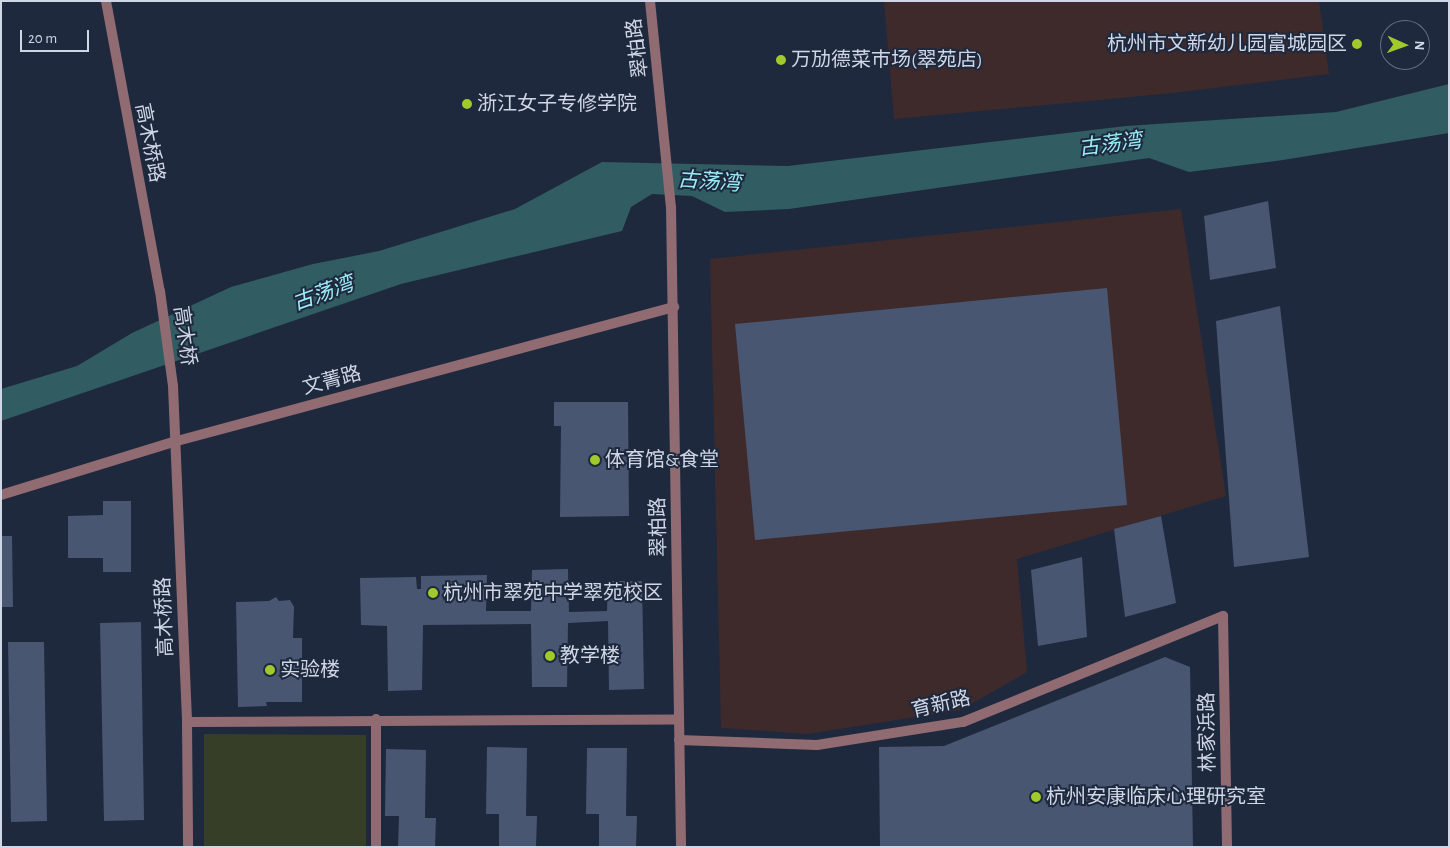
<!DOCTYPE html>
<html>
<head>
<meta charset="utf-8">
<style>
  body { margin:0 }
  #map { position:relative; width:1450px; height:848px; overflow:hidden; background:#1e293e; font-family:"Alegreya Sans","Noto Sans SC",sans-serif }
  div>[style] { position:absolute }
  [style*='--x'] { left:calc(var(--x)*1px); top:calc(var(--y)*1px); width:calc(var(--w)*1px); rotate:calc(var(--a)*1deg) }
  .industrial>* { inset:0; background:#3e2a2b }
  .green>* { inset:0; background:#363e28 }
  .water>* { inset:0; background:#305c62 }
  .building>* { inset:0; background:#485672 }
  .service>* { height:10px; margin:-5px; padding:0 5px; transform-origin:5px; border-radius:5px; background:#916b72 }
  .minor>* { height:10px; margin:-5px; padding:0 5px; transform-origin:5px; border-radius:5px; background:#916b72 }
  .tertiary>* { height:10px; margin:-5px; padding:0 5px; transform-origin:5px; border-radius:5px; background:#916b72 }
  .dots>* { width:14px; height:14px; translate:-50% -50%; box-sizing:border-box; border:2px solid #1e293e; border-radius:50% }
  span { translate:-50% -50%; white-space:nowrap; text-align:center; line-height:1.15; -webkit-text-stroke:4px #1e293e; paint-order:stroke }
  .poi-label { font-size:20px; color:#cfd6e5 }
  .right { translate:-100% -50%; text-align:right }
  .left { translate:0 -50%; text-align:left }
  .street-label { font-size:20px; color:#cfd6e5 }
  .water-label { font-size:21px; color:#9cecf7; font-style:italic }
  .frame { position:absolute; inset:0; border:2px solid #cfd6e5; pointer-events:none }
  .north { position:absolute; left:1380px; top:20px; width:50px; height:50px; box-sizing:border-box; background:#1e293e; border:1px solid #656e81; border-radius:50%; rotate:92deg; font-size:14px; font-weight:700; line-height:20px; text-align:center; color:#cfd6e5 }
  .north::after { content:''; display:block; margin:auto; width:18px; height:22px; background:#a0c92c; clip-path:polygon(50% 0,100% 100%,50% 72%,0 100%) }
  .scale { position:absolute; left:20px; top:30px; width:69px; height:22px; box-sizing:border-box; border:2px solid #cfd6e5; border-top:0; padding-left:6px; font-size:15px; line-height:18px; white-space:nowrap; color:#cfd6e5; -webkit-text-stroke:4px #1e293e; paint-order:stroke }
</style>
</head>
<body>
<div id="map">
  <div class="industrial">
    <div style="clip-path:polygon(884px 1px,1319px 1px,1329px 74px,1173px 93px,894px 119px)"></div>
    <div style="clip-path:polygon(1181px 209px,1226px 496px,1017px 559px,1027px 672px,961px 710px,807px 734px,721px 728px,710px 259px)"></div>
  </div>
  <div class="green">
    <div style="clip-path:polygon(204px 734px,366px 735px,366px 847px,204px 847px)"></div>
  </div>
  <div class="water">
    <div style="clip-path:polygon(1449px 84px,1449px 133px,1283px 160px,1189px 172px,1149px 158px,789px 209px,725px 212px,692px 196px,652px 194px,631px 207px,622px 231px,401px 284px,1px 421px,1px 389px,77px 366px,132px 333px,231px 287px,313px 264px,379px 251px,515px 209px,602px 162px,788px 166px,1126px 126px,1336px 112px)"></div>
  </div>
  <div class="building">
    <div style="clip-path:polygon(1268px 201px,1276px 268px,1210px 280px,1204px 216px)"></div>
    <div style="clip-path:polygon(1107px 288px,1127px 505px,755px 540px,735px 324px)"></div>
    <div style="clip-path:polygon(1280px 306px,1309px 557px,1234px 567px,1216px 321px)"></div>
    <div style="clip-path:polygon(554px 402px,628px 402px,629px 516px,560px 517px,561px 426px,554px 426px)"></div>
    <div style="clip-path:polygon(103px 501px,131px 501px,131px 572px,103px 572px,103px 558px,68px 558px,68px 516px,103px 515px)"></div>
    <div style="clip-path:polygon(1161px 516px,1176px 603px,1125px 617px,1114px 529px)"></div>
    <div style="clip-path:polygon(1px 536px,12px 536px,13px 607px,1px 607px)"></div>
    <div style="clip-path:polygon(1082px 557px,1087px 637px,1038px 646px,1031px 570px)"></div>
    <div style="clip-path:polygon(568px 569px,569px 612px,607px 611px,608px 581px,642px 581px,644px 689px,609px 690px,608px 621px,568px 623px,567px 687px,532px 687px,531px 624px,423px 625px,422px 690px,388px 691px,387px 626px,361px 625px,360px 578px,416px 577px,417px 589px,421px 589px,421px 576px,487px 575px,486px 611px,531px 611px,532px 570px)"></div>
    <div style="clip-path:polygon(276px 597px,279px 601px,290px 600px,294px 607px,293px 638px,302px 638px,302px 702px,266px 702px,267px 706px,238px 707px,236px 602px,269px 601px)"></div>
    <div style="clip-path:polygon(141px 622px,144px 820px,104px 821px,100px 623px)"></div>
    <div style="clip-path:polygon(8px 642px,44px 642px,47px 821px,11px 822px)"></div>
    <div style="clip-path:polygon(1165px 657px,1190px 667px,1193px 847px,880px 847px,879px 747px,944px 746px)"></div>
    <div style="clip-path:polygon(487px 747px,527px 748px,526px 816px,537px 816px,536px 847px,499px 847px,499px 814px,486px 814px)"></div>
    <div style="clip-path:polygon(587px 748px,627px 748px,626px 816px,637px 816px,636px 847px,599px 847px,599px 814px,586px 814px)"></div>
    <div style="clip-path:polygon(386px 749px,426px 750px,425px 818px,436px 818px,435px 847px,398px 847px,399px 816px,385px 816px)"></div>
  </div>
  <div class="service">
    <div style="--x:187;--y:722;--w:492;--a:-0.3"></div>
    <div style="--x:376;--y:847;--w:128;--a:-90"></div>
  </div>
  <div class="minor">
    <div style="--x:106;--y:1;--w:295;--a:79.5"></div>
    <div style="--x:160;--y:291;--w:96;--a:82.2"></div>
    <div style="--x:173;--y:386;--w:336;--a:87.6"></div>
    <div style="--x:187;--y:722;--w:125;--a:89.5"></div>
    <div style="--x:679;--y:740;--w:138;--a:2.1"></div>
    <div style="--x:817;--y:745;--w:148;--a:-9"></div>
    <div style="--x:963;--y:722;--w:281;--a:-22.2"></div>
    <div style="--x:1223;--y:616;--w:231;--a:89"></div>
  </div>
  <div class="tertiary">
    <div style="--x:650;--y:1;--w:207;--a:84.2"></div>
    <div style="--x:671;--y:207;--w:640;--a:89.1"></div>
    <div style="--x:1;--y:495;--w:184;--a:-17.1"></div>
    <div style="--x:177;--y:441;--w:515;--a:-15.09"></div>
  </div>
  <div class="dots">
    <div style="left:1357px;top:44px;background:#a0c92c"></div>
    <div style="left:781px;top:60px;background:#a0c92c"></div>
    <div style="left:467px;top:104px;background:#a0c92c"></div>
    <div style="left:595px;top:460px;background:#a0c92c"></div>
    <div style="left:433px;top:593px;background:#a0c92c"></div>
    <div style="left:550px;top:656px;background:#a0c92c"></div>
    <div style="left:270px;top:670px;background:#a0c92c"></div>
    <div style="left:1036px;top:797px;background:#a0c92c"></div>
  </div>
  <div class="poi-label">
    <span class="right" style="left:1347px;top:44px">杭州市文新幼儿园富城园区</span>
    <span class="left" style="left:791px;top:60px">万劢德菜巿场(翠苑店)</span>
    <span class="left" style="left:477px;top:104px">浙江女子专修学院</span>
    <span class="left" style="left:605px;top:460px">体育馆&amp;食堂</span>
    <span class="left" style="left:443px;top:593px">杭州市翠苑中学翠苑校区</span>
    <span class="left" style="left:560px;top:656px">教学楼</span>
    <span class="left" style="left:280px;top:670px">实验楼</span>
    <span class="left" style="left:1046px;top:797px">杭州安康临床心理研究室</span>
  </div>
  <div class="street-label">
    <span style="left:638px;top:48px;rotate:-97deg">翠柏路</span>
    <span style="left:149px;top:143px;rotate:79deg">高木桥路</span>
    <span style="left:184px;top:336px;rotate:82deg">高木桥</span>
    <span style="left:332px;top:381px;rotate:-15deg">文菁路</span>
    <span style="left:659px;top:527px;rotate:-91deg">翠柏路</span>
    <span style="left:165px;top:617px;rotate:-92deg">高木桥路</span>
    <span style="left:941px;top:705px;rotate:-13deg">育新路</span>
    <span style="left:1208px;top:732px;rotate:-91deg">林家浜路</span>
  </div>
  <div class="water-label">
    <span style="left:1110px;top:145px;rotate:-7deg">古荡湾</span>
    <span style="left:709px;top:182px;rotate:4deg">古荡湾</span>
    <span style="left:323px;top:294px;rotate:-20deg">古荡湾</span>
  </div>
  <div class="frame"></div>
  <div class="north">N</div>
  <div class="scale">20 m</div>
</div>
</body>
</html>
